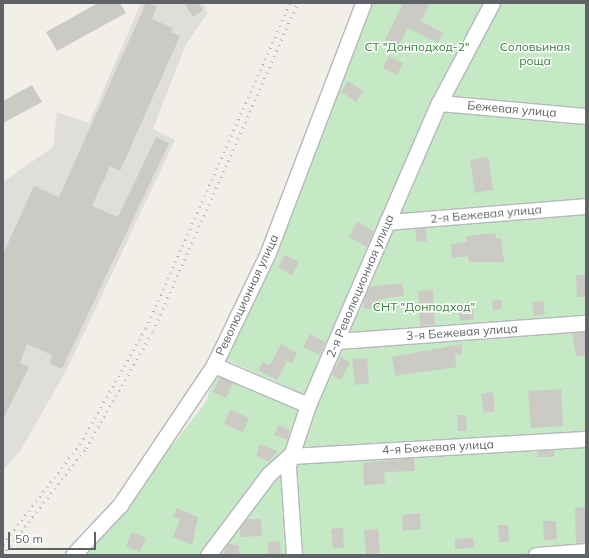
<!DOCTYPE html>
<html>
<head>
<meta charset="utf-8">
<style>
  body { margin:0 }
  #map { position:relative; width:589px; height:558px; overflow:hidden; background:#f1efe8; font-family:Mulish,sans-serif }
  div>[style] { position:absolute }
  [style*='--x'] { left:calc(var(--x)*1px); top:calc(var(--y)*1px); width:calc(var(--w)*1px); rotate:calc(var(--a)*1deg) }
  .industrial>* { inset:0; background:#e0deda }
  .green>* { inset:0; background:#c5e8c5 }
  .building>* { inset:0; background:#cccac5 }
  .roads { filter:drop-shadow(1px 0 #b5b8bc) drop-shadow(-1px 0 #b5b8bc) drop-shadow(0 1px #b5b8bc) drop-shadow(0 -1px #b5b8bc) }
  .minor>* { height:15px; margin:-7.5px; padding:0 7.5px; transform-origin:7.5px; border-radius:7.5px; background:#fff }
  .rail>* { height:3px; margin-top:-1.5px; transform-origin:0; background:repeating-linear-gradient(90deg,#b6b7b8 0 1px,transparent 0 6px) }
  span { translate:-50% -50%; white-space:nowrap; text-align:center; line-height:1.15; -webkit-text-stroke:3px #fff; paint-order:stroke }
  .park-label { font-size:12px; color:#348238 }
  .street-label { font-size:12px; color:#5f6368 }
  .frame { position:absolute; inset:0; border:4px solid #5f6368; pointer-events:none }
  .scale { position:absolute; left:8px; top:532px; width:88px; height:18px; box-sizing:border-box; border:2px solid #5f6368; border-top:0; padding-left:5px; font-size:12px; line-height:14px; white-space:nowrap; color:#5f6368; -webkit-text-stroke:3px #fff; paint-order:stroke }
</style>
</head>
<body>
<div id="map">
  <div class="industrial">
    <div style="clip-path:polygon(141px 3px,203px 3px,208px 13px,186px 44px,153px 129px,175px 140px,66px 371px,19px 453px,3px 470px,3px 182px,53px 147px,57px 112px,89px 123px)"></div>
  </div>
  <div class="green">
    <div style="clip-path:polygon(373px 3px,586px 3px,586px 555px,81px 555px,101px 536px,206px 402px,215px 376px,278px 398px,281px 384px,226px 360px)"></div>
  </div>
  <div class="building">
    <div style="clip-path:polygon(98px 3px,120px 3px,126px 13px,57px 51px,46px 32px)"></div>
    <div style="clip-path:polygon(146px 3px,157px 6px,152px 19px,173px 28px,171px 32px,180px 36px,120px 171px,110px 166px,92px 206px,118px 217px,156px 137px,169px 143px,62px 369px,49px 363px,52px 355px,27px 344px,20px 363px,29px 367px,3px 419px,3px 254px,34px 186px,59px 197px)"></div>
    <div style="clip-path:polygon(184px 3px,198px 3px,203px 10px,193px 17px)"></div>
    <div style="clip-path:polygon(403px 3px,430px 3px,421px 21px,443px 33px,438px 43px,408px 28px,398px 47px,385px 40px)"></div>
    <div style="clip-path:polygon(389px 56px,403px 63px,397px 75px,383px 68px)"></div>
    <div style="clip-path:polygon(348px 81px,363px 91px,356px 102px,341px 92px)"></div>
    <div style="clip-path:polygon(32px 85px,42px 102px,3px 123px,3px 101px)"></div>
    <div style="clip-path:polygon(488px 157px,493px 190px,475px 193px,470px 160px)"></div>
    <div style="clip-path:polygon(357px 222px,374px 231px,367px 247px,349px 237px)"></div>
    <div style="clip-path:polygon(425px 228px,427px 241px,417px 242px,415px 229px)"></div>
    <div style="clip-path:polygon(496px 233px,496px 239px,501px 238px,504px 262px,469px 262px,468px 256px,452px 258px,451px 244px,467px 242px,466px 236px)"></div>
    <div style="clip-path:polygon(285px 255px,299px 262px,292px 275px,278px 267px)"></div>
    <div style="clip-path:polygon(576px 275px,586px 275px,586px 297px,577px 297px)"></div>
    <div style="clip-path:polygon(402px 283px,404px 296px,379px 299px,380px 307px,364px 309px,363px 300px,369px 287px)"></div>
    <div style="clip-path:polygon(433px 290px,435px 325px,420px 326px,418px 291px)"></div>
    <div style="clip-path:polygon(501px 300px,502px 309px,493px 311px,492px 301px)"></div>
    <div style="clip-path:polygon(543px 301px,545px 314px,534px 316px,532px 302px)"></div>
    <div style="clip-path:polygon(472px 303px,474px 319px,460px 321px,458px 305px)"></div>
    <div style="clip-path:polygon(586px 332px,586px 355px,576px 356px,572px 333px)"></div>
    <div style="clip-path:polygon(310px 334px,325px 342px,320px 355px,303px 347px)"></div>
    <div style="clip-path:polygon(281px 344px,297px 353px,292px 363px,287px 361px,277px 380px,258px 370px,263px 362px,270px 365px)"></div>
    <div style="clip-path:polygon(462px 344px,462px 354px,455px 355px,456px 367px,395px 376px,392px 357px)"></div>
    <div style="clip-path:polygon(341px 357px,350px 362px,341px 380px,332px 375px)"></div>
    <div style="clip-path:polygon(367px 358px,369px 383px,355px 385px,352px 359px)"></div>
    <div style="clip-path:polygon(220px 377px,233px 383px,226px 398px,213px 392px)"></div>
    <div style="clip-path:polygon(561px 389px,563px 426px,531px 428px,528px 391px)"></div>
    <div style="clip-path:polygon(493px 392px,495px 411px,484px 413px,481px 394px)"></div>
    <div style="clip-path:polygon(230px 410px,249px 418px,243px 432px,224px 424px)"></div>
    <div style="clip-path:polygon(457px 415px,466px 415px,467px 431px,458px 431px)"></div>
    <div style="clip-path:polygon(278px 425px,290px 430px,287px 440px,274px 435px)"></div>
    <div style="clip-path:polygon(260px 444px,277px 451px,269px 462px,256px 456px)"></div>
    <div style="clip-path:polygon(554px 450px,554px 457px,538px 457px,538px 451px)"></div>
    <div style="clip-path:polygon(414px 458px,415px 471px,384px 472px,385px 484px,364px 485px,363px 463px)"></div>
    <div style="clip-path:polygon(586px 507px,586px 542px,576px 543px,575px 508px)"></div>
    <div style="clip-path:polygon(177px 508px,198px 517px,192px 545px,173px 537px,180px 519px,173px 517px)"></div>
    <div style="clip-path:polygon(420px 513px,421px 529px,403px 531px,402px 515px)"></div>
    <div style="clip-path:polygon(246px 519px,261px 519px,262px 536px,240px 537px,240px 528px)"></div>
    <div style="clip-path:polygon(543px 521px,556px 521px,557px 539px,544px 540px)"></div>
    <div style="clip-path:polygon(498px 525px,508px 525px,509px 542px,499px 542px)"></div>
    <div style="clip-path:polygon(343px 528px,344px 548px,333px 549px,331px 529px)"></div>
    <div style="clip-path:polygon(378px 529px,380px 553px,366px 554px,364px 530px)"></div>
    <div style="clip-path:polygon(132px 532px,146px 538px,140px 552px,126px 546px)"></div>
    <div style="clip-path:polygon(473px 538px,474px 548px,455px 549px,455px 539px)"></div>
    <div style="clip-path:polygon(280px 541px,281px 555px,268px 555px,268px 542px)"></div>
    <div style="clip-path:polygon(227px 544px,239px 545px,239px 555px,223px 555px)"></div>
  </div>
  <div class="roads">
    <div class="minor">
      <div style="--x:439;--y:103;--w:148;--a:5.1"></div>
      <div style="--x:387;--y:222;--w:200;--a:-4.6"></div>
      <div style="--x:338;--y:341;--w:249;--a:-4.2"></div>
      <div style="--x:214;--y:365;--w:102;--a:23.1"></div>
      <div style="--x:73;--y:555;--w:69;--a:-46.8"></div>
      <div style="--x:120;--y:505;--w:169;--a:-56.1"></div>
      <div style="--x:214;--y:365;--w:122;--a:-64.3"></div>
      <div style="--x:267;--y:255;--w:270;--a:-69.1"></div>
      <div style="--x:208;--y:555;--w:101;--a:-53"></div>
      <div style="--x:269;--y:474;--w:31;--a:-42"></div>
      <div style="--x:292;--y:453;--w:51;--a:-71.6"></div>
      <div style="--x:308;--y:405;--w:329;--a:-66.6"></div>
      <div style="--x:439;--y:103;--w:113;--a:-62.1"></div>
      <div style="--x:294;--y:555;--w:88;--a:-93.9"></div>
      <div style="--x:288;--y:467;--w:11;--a:-80"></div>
      <div style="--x:290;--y:456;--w:296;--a:-3.3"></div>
      <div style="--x:536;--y:555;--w:50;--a:-4.6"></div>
    </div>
  </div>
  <div class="rail">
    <div style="--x:3;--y:544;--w:126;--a:-52.4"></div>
    <div style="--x:80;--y:444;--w:133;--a:-60.4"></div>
    <div style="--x:146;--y:328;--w:355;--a:-66.1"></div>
    <div style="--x:3;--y:555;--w:135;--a:-52.2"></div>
    <div style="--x:86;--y:448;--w:135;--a:-60.2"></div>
    <div style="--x:153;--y:331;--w:359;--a:-66.2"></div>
  </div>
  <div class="park-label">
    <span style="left:417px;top:47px">СТ "Донподход-2"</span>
    <span style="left:535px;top:54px">Соловьиная<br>роща</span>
    <span style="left:424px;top:307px">СНТ "Донподход"</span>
  </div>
  <div class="street-label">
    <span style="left:512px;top:109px;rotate:5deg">Бежевая улица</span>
    <span style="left:486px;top:214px;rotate:-5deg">2-я Бежевая улица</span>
    <span style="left:360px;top:286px;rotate:-67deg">2-я Революционная улица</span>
    <span style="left:247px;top:295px;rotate:-65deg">Революционная улица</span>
    <span style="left:462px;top:332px;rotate:-4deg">3-я Бежевая улица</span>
    <span style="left:438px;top:447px;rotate:-3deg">4-я Бежевая улица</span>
  </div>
  <div class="frame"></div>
  <div class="scale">50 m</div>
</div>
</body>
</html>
